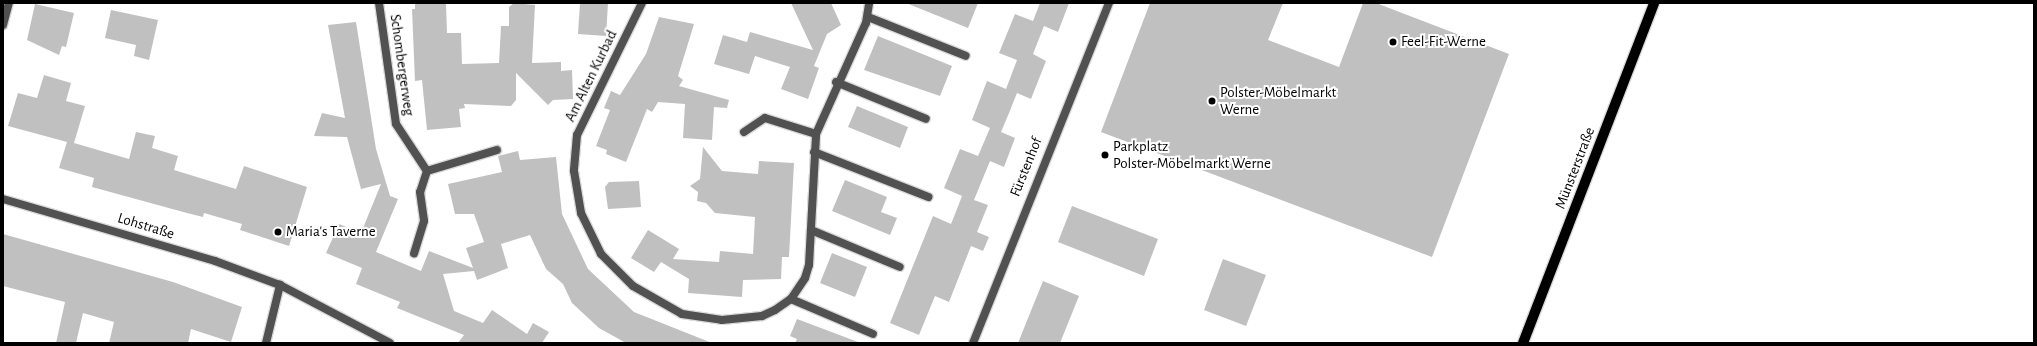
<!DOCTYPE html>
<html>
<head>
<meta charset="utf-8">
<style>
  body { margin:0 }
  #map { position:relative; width:2037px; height:346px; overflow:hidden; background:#fff; font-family:"Alegreya Sans",sans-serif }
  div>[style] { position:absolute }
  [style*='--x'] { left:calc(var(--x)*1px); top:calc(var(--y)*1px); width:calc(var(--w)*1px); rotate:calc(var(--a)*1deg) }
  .building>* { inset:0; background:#c0c0c0 }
  .roads { filter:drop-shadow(1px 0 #dbdbdb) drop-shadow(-1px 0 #dbdbdb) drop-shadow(0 1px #dbdbdb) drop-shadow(0 -1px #dbdbdb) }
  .street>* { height:8px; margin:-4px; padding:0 4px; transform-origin:4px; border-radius:4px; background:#515151 }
  .primary>* { height:10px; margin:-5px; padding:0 5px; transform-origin:5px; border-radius:5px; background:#000 }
  .dots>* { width:11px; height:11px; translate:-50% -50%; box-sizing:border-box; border:2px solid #fff; border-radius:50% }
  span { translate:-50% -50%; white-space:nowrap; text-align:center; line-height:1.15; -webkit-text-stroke:4px #fff; paint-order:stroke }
  .poi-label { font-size:15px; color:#000 }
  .left { translate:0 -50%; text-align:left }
  .street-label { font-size:15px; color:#000 }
  .frame { position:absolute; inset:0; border:4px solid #000; pointer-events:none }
</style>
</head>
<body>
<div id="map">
  <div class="building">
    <div style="clip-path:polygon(415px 3px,446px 3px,447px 33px,461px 33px,462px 64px,499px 63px,501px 26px,509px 26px,509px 7px,514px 3px,535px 5px,532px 63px,561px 62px,561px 71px,572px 70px,573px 99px,553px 100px,548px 105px,516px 73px,516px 100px,511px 106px,464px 104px,465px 108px,459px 109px,461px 127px,427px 130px,422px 80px,415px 81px,412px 9px,415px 9px)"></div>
    <div style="clip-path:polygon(580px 3px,608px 3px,606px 36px,578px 34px)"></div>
    <div style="clip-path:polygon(791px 3px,831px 3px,841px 25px,827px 34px,814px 66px,819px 68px,808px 99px,781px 89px,790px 67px,755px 56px,749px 74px,714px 64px,723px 35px,747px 42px,750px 32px,813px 50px)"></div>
    <div style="clip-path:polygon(906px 3px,978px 3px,968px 28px)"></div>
    <div style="clip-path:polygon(1040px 3px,1069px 3px,1058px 32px,1044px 26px,1033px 54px,1046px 61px,1031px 99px,1017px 93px,1009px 113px,1001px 132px,1015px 138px,1004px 167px,990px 161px,974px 200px,988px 205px,977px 232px,989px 237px,983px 251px,971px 246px,949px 302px,935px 296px,919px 335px,890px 323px,933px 216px,951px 224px,957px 209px,962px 196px,944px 188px,960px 149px,978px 156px,990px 128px,972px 120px,987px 81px,1006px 89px,1017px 60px,999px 53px,1015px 14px,1033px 21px)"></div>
    <div style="clip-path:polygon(1150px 3px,1283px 3px,1268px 40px,1339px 67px,1363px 3px,1376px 3px,1509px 54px,1432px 257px,1101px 132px)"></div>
    <div style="clip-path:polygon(35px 4px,74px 13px,66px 47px,62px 46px,59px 55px,27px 40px)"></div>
    <div style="clip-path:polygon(111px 10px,158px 20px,149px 60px,134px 56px,136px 45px,105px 38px)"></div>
    <div style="clip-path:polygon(659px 17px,694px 24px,678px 76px,683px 80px,679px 86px,729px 100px,727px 108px,714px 107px,712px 140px,683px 138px,685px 104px,658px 102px,652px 112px,647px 109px,626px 162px,606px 154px,607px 150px,596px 146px,610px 110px,604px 108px,611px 91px,620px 95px,646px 54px)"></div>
    <div style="clip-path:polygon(356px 22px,376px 149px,390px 196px,398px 199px,376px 252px,421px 271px,429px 251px,473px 268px,466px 248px,484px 242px,474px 214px,455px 214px,448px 184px,502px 172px,498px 156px,518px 151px,520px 160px,556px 157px,562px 214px,588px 269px,634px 312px,712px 343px,626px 343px,599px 328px,572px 303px,563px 284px,546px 269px,530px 235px,501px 244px,508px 268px,498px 272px,477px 280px,474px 271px,443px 274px,454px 311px,483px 323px,492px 310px,527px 334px,533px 323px,549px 332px,542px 343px,458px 343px,464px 335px,397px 308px,400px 302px,356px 284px,362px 268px,326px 253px,339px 224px,361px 233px,381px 184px,361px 189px,347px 137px,314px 136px,322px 113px,345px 118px,328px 25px)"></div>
    <div style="clip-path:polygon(878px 36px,952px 66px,940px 96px,864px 70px)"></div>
    <div style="clip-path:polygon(44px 75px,71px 83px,66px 101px,85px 106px,74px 143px,129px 159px,136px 132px,155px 136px,152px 148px,178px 156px,174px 170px,236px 189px,244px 166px,307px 187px,289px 246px,240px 230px,242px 224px,204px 213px,203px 217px,187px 213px,92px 187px,94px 178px,59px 168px,67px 142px,8px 126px,18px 93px,37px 98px)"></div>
    <div style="clip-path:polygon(857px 106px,908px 127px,900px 148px,848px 127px)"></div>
    <div style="clip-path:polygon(703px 147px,722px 171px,758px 174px,759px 161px,794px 163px,789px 257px,782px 257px,781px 279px,743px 280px,742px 297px,688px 293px,689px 279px,661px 262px,654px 272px,631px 258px,648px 230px,679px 249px,673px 259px,719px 262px,720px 251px,753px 254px,755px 217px,715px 213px,706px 203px,697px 201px,698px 192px,690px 186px,700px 179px)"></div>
    <div style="clip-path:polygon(845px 180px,887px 197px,881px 212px,897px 218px,890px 235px,832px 211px)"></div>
    <div style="clip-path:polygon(639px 181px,641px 207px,608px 209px,605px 187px,609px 182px)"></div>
    <div style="clip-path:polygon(1072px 206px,1158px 239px,1144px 276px,1058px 242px)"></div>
    <div style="clip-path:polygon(3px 234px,173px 282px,242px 307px,231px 342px,191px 329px,188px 343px,109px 343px,114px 322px,83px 313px,76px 343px,56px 343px,65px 302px,3px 286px)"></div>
    <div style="clip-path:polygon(832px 253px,867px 267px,855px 297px,820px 283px)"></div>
    <div style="clip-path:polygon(1223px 259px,1266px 275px,1246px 326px,1204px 310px)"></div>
    <div style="clip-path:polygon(1043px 281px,1079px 296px,1060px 343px,1018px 343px)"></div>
    <div style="clip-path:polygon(797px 319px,858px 342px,858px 343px,795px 343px,797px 339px,790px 336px)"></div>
  </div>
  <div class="roads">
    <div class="street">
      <div style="--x:379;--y:3;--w:122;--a:82"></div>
      <div style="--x:396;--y:124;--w:56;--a:56.6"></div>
      <div style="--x:427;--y:171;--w:22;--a:108"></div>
      <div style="--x:420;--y:192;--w:29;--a:82"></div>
      <div style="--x:424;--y:221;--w:34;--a:107"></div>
      <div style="--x:642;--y:3;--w:147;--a:116.2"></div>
      <div style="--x:577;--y:135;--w:36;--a:95"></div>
      <div style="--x:574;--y:171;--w:43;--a:80.5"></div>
      <div style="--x:581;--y:213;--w:46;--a:64"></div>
      <div style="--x:601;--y:254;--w:45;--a:45"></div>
      <div style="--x:633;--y:286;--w:56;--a:29.7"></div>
      <div style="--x:682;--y:314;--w:40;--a:8.5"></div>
      <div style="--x:722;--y:320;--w:40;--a:-5.7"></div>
      <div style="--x:762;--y:316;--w:14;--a:-25"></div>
      <div style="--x:775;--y:310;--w:19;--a:-35"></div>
      <div style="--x:791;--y:299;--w:25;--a:-56"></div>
      <div style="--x:805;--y:278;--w:14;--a:-73"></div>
      <div style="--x:809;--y:265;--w:131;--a:-86.9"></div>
      <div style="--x:816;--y:134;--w:122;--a:-65.8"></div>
      <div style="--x:866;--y:23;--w:20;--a:-81"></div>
      <div style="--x:868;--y:17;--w:105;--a:21.7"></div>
      <div style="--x:3;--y:25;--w:23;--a:-75"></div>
      <div style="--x:836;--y:82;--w:97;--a:22.3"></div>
      <div style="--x:744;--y:132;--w:25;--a:-34"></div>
      <div style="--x:765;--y:118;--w:53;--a:17.4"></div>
      <div style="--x:814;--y:152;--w:123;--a:21.5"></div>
      <div style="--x:427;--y:171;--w:73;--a:-16.7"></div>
      <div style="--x:3;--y:199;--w:221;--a:16.3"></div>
      <div style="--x:215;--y:261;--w:69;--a:20.3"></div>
      <div style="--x:280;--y:285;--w:124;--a:27.8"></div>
      <div style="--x:811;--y:230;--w:96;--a:22.6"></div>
      <div style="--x:791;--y:299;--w:89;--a:23.1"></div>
      <div style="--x:266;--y:343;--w:60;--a:-76.4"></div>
      <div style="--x:973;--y:343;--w:366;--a:-68.2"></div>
    </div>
    <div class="primary">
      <div style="--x:1523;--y:343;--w:364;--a:-68.9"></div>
    </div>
  </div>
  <div class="dots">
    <div style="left:1393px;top:42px;background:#000"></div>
    <div style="left:1212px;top:101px;background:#000"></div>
    <div style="left:1105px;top:155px;background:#000"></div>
    <div style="left:278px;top:232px;background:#000"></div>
  </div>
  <div class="poi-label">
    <span class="left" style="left:1401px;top:42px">Feel-Fit-Werne</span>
    <span class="left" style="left:1220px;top:101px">Polster-Möbelmarkt<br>Werne</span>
    <span class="left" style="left:1113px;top:155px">Parkplatz<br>Polster-Möbelmarkt Werne</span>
    <span class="left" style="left:286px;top:232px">Maria's Taverne</span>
  </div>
  <div class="street-label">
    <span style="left:402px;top:65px;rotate:82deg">Schombergerweg</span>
    <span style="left:591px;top:76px;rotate:-64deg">Am Alten Kurbad</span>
    <span style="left:1026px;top:167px;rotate:-68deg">Fürstenhof</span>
    <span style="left:1575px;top:168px;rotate:-69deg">Münsterstraße</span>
    <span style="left:146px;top:226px;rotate:17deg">Lohstraße</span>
  </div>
  <div class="frame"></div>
</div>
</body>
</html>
